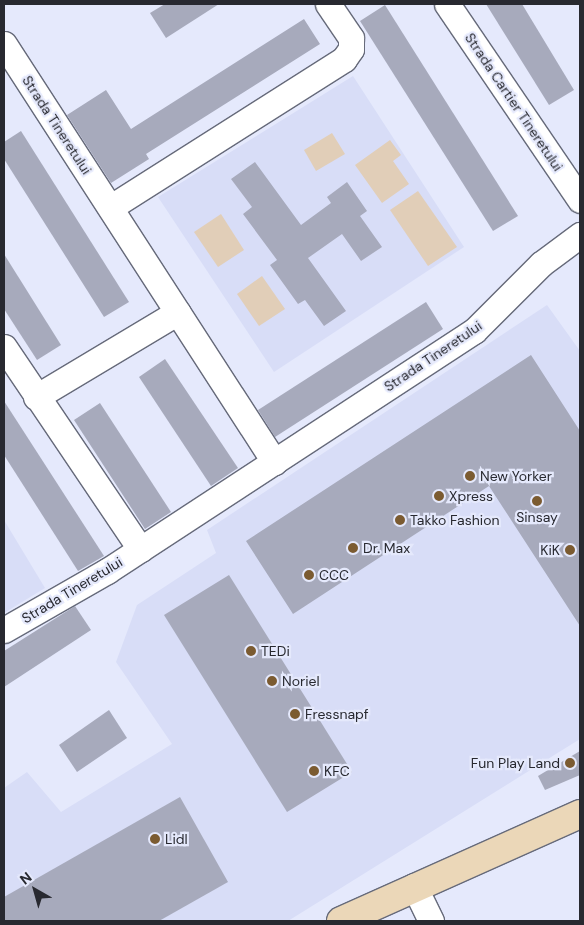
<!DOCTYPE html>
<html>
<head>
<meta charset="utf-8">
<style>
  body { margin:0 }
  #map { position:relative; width:584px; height:925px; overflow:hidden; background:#e5e9fc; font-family:"DM Sans",sans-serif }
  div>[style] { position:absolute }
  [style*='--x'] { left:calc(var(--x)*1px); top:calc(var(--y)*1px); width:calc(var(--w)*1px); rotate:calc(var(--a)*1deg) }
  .built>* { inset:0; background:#d8ddf7 }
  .green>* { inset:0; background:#e1ceb8 }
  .building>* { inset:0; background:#a7aabc }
  .roads { filter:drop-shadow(1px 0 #666a7a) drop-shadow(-1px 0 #666a7a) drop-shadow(0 1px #666a7a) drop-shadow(0 -1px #666a7a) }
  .street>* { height:25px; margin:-12.5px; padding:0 12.5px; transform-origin:12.5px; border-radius:12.5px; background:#fff }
  .secondary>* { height:28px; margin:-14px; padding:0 14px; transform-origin:14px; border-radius:14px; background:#ebd7b8 }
  .dots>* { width:14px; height:14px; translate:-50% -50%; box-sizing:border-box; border:2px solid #e5e9fc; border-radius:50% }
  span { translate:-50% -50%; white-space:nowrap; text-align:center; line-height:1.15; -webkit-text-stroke:4.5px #e5e9fc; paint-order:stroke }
  .street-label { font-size:14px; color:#282930 }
  .poi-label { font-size:14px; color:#282930 }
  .left { translate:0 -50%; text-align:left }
  .right { translate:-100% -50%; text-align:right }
  .frame { position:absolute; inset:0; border:5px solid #282930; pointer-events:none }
  .north { position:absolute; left:10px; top:865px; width:50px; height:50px; -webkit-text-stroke:4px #e5e9fc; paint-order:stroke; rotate:322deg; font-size:14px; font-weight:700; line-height:20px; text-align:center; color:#282930 }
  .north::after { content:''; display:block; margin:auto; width:18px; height:22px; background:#282930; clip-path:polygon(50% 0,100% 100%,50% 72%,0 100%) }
</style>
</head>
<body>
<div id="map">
  <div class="built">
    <div style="clip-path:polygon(353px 76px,464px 247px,274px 372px,158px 197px)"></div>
    <div style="clip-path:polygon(547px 305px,580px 351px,580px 739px,288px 921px,4px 921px,4px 788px,27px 772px,61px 812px,172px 744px,116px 662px,137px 605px,216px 553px,207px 530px)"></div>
    <div style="clip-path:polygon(4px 520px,45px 588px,4px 613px)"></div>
  </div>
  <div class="green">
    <div style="clip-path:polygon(332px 133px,345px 154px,316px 171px,304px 150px)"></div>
    <div style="clip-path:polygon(390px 140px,401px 155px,393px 161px,409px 184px,382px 203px,355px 165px)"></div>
    <div style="clip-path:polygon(418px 191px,457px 247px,428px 266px,390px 210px)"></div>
    <div style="clip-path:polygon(221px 214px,244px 250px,218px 267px,194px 232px)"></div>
    <div style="clip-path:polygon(262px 276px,285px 309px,259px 326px,237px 294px)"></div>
  </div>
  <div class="building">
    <div style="clip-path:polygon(165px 4px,219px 4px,166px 38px,150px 13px)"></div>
    <div style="clip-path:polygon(486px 4px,522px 4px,574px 90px,549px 105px)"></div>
    <div style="clip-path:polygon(385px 5px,518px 216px,493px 231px,360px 21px)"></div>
    <div style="clip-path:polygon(304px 19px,320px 44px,146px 154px,149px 159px,111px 183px,67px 115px,106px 90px,131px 129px)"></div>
    <div style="clip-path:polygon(21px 131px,129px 302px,104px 317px,4px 159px,4px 142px)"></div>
    <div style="clip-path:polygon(255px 162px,301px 225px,331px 203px,327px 197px,347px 182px,367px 211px,360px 216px,382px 247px,361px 261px,342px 234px,308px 258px,346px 311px,324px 326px,305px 300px,298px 304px,270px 265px,277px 260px,243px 214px,252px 207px,231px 179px)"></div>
    <div style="clip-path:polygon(4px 254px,61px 345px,37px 360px,4px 309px)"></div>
    <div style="clip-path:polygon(426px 302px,443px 329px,275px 437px,258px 410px)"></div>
    <div style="clip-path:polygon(531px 355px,580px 431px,580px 626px,489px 486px,293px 614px,246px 541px)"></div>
    <div style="clip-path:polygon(165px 359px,238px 468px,211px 486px,139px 377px)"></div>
    <div style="clip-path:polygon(4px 401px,104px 556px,78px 571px,4px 455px)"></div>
    <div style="clip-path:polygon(100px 403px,171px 512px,145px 529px,74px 420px)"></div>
    <div style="clip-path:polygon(229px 575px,352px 772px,287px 812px,164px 615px)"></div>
    <div style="clip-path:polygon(75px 606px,91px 630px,4px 687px,4px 651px)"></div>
    <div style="clip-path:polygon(109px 710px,127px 738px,77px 772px,59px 745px)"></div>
    <div style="clip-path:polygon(580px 751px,580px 775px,545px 790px,538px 776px)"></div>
    <div style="clip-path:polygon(180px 797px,228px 882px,159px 921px,4px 921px,4px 897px)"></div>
  </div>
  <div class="roads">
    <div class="street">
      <div style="--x:447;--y:4;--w:237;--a:55.8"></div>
      <div style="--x:4;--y:44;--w:498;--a:57.1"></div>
      <div style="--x:111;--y:207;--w:276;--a:-32.4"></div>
      <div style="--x:344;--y:59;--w:12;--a:-55"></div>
      <div style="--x:351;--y:49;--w:11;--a:-90"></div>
      <div style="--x:351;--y:38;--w:41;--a:-124.1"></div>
      <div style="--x:4;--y:347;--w:244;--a:56"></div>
      <div style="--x:36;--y:397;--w:165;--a:-30.9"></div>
      <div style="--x:4;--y:630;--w:119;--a:-29.8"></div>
      <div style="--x:107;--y:571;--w:439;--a:-33.2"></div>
      <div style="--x:474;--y:331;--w:95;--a:-45"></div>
      <div style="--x:541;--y:264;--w:49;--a:-36.6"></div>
      <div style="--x:414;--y:886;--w:39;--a:64"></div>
    </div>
    <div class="secondary">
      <div style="--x:341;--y:921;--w:262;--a:-24.1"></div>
    </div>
  </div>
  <div class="dots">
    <div style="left:470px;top:476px;background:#7b5b31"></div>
    <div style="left:439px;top:496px;background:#7b5b31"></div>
    <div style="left:537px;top:501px;background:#7b5b31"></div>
    <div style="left:400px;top:520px;background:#7b5b31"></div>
    <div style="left:353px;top:548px;background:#7b5b31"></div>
    <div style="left:570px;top:550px;background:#7b5b31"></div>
    <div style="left:309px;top:575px;background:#7b5b31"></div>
    <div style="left:251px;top:651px;background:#7b5b31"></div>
    <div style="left:272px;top:681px;background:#7b5b31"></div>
    <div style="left:295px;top:714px;background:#7b5b31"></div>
    <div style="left:570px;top:763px;background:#7b5b31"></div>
    <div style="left:314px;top:771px;background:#7b5b31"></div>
    <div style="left:155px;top:839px;background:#7b5b31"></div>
  </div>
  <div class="street-label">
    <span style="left:514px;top:102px;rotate:56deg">Strada Cartier Tineretului</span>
    <span style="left:57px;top:125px;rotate:57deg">Strada Tineretului</span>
    <span style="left:433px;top:356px;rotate:-34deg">Strada Tineretului</span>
    <span style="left:72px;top:590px;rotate:-31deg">Strada Tineretului</span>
  </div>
  <div class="poi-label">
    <span class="left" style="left:480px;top:476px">New Yorker</span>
    <span class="left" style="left:449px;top:496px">Xpress</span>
    <span style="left:537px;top:517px">Sinsay</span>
    <span class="left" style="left:410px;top:520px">Takko Fashion</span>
    <span class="left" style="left:363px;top:548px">Dr. Max</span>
    <span class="right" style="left:560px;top:550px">KiK</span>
    <span class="left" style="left:319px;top:575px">CCC</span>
    <span class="left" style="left:261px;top:651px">TEDi</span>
    <span class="left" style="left:282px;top:681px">Noriel</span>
    <span class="left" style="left:305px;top:714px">Fressnapf</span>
    <span class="right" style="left:560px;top:763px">Fun Play Land</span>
    <span class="left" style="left:324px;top:771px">KFC</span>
    <span class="left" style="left:165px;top:839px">Lidl</span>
  </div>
  <div class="frame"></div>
  <div class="north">N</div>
</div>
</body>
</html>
